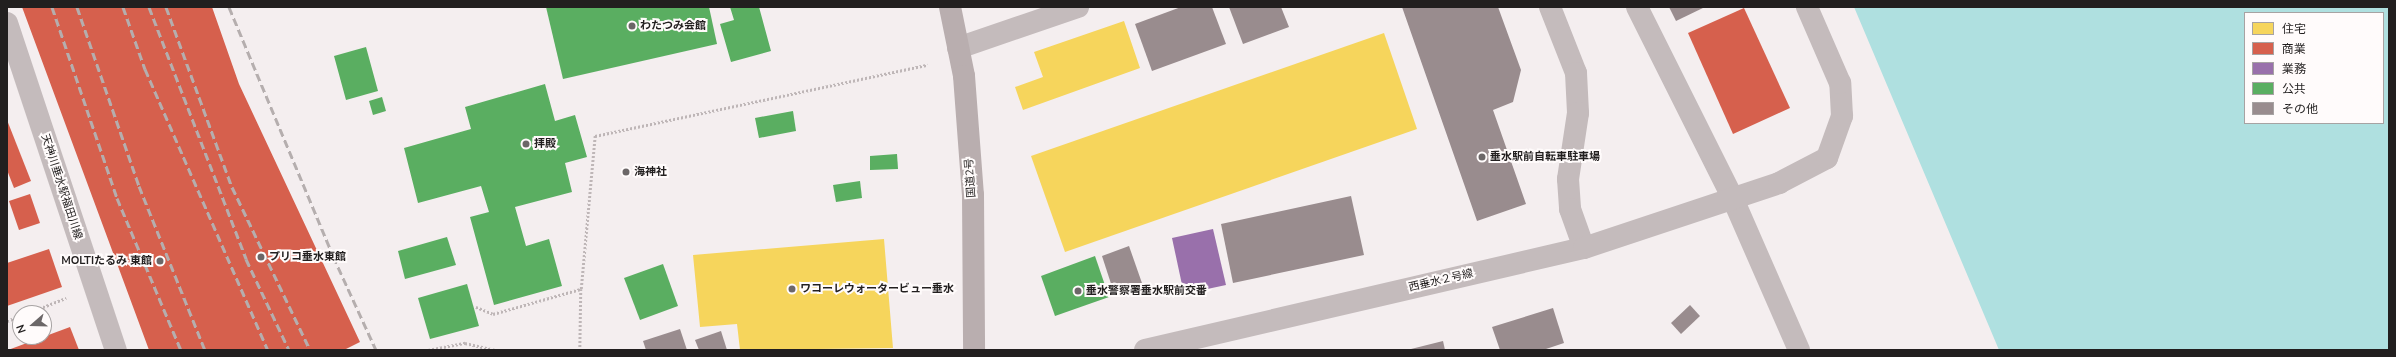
<!DOCTYPE html>
<html>
<head>
<meta charset="utf-8">
<style>
  body { margin:0 }
  #map { position:relative; width:2396px; height:357px; overflow:hidden; background:#f4eeef; font-family:"Nunito Sans","Noto Sans JP",sans-serif }
  div>[style] { position:absolute }
  [style*='--x'] { left:calc(var(--x)*1px); top:calc(var(--y)*1px); width:calc(var(--w)*1px); rotate:calc(var(--a)*1deg) }
  .water>* { inset:0; background:#afe0e0 }
  .homes>* { inset:0; background:#f6d55c }
  .shops>* { inset:0; background:#d6604d }
  .offices>* { inset:0; background:#9970ab }
  .public>* { inset:0; background:#5aae61 }
  .building>* { inset:0; background:#998c8e }
  .path>* { height:2.5px; margin-top:-1.25px; transform-origin:0; background:repeating-linear-gradient(90deg,#beb6b7 0 2px,transparent 0 4px) }
  .minor>* { height:22px; margin:-11px; padding:0 11px; transform-origin:11px; border-radius:11px; background:#c4bbbc }
  .highway>* { height:22px; margin:-11px; padding:0 11px; transform-origin:11px; border-radius:11px; background:#b9aeaf }
  .rail>* { height:3px; margin-top:-1.5px; transform-origin:0; background:repeating-linear-gradient(90deg,#b5aeae 0 8px,transparent 0 12px) }
  .dots>* { width:11px; height:11px; translate:-50% -50%; box-sizing:border-box; border:2px solid #fffbfb; border-radius:50% }
  span { translate:-50% -50%; white-space:nowrap; text-align:center; line-height:1.15; -webkit-text-stroke:4px #fffbfb; paint-order:stroke }
  .poi-label { font-size:11px; color:#221f1f; font-weight:700 }
  .left { translate:0 -50%; text-align:left }
  .right { translate:-100% -50%; text-align:right }
  .street-label { font-size:11px; color:#221f1f }
  .frame { position:absolute; inset:0; border:8px solid #221f1f; pointer-events:none }
  .legend { position:absolute; left:2244px; top:12px; width:140px; height:112px; box-sizing:border-box; background:#fffbfb; border:1px solid #a7a3a3; margin:0; padding:5px 7px; list-style:none; font-size:12px; color:#221f1f }
  .legend li { display:flex; align-items:center; gap:8px; height:20px }
  .legend b { width:20px; border:1px solid #a7a3a3 }
  .north { position:absolute; left:12px; top:305px; width:40px; height:40px; box-sizing:border-box; background:#fffbfb; border:1px solid #a7a3a3; border-radius:50%; rotate:250deg; font-size:11px; font-weight:700; line-height:16px; text-align:center; color:#221f1f }
  .north::after { content:''; display:block; margin:auto; width:14px; height:18px; background:#6c6768; clip-path:polygon(50% 0,100% 100%,50% 72%,0 100%) }
</style>
</head>
<body>
<div id="map">
  <div class="water">
    <div style="clip-path:polygon(evenodd,1854px 7px,2389px 7px,2389px 350px,1999px 350px,1854px 7px,2245px 13px,2383px 13px,2383px 123px,2245px 123px,2245px 13px)"></div>
  </div>
  <div class="homes">
    <div style="clip-path:polygon(1124px 21px,1140px 68px,1023px 110px,1015px 87px,1043px 77px,1034px 52px)"></div>
    <div style="clip-path:polygon(1384px 33px,1417px 129px,1065px 252px,1031px 156px)"></div>
    <div style="clip-path:polygon(884px 239px,893px 348px,740px 350px,737px 324px,700px 327px,693px 255px)"></div>
  </div>
  <div class="shops">
    <div style="clip-path:polygon(22px 7px,212px 7px,239px 84px,360px 342px,344px 350px,149px 350px)"></div>
    <div style="clip-path:polygon(1744px 8px,1790px 108px,1733px 134px,1688px 33px)"></div>
    <div style="clip-path:polygon(7px 120px,31px 181px,14px 188px,7px 170px)"></div>
    <div style="clip-path:polygon(30px 194px,40px 223px,19px 230px,9px 201px)"></div>
    <div style="clip-path:polygon(49px 249px,62px 287px,7px 306px,7px 263px)"></div>
    <div style="clip-path:polygon(70px 327px,79px 350px,8px 350px)"></div>
  </div>
  <div class="offices">
    <div style="clip-path:polygon(1213px 229px,1226px 285px,1184px 294px,1172px 238px)"></div>
  </div>
  <div class="public">
    <div style="clip-path:polygon(546px 7px,709px 7px,717px 44px,563px 79px)"></div>
    <div style="clip-path:polygon(730px 7px,759px 7px,771px 51px,731px 62px,720px 24px,734px 20px)"></div>
    <div style="clip-path:polygon(366px 47px,378px 91px,346px 100px,334px 56px)"></div>
    <div style="clip-path:polygon(545px 84px,555px 121px,575px 115px,587px 157px,565px 163px,572px 192px,515px 207px,526px 246px,549px 239px,562px 286px,494px 305px,470px 217px,489px 212px,481px 186px,418px 203px,404px 148px,471px 129px,465px 107px)"></div>
    <div style="clip-path:polygon(382px 97px,386px 111px,373px 115px,369px 101px)"></div>
    <div style="clip-path:polygon(793px 111px,796px 131px,759px 138px,755px 118px)"></div>
    <div style="clip-path:polygon(897px 154px,898px 169px,870px 170px,870px 156px)"></div>
    <div style="clip-path:polygon(860px 181px,862px 198px,836px 202px,833px 185px)"></div>
    <div style="clip-path:polygon(447px 237px,456px 265px,405px 279px,398px 251px)"></div>
    <div style="clip-path:polygon(1095px 256px,1109px 297px,1055px 316px,1041px 276px)"></div>
    <div style="clip-path:polygon(663px 264px,678px 306px,640px 320px,624px 278px)"></div>
    <div style="clip-path:polygon(467px 284px,479px 326px,430px 339px,418px 298px)"></div>
  </div>
  <div class="building">
    <div style="clip-path:polygon(1181px 7px,1212px 7px,1226px 44px,1152px 71px,1135px 24px)"></div>
    <div style="clip-path:polygon(1229px 7px,1281px 7px,1289px 27px,1243px 44px)"></div>
    <div style="clip-path:polygon(1402px 7px,1498px 7px,1521px 70px,1513px 102px,1493px 110px,1526px 204px,1477px 221px)"></div>
    <div style="clip-path:polygon(1669px 7px,1705px 7px,1676px 21px)"></div>
    <div style="clip-path:polygon(1351px 196px,1364px 255px,1233px 283px,1221px 224px)"></div>
    <div style="clip-path:polygon(1129px 246px,1143px 286px,1115px 296px,1102px 256px)"></div>
    <div style="clip-path:polygon(1690px 305px,1700px 316px,1681px 334px,1671px 323px)"></div>
    <div style="clip-path:polygon(1553px 308px,1564px 343px,1543px 350px,1500px 350px,1492px 327px)"></div>
    <div style="clip-path:polygon(680px 329px,687px 350px,646px 350px,643px 341px)"></div>
    <div style="clip-path:polygon(721px 331px,727px 350px,699px 350px,695px 340px)"></div>
    <div style="clip-path:polygon(1443px 341px,1445px 350px,1411px 350px,1411px 349px)"></div>
  </div>
  <div class="path">
    <div style="--x:581;--y:289;--w:154;--a:-84.8"></div>
    <div style="--x:595;--y:136;--w:340;--a:-12.1"></div>
    <div style="--x:476;--y:307;--w:18;--a:22"></div>
    <div style="--x:493;--y:314;--w:91;--a:-15.9"></div>
    <div style="--x:581;--y:289;--w:61;--a:90.9"></div>
    <div style="--x:28;--y:313;--w:41;--a:-21.5"></div>
    <div style="--x:7;--y:321;--w:14;--a:-21"></div>
    <div style="--x:428;--y:350;--w:38;--a:-11"></div>
    <div style="--x:465;--y:343;--w:32;--a:13"></div>
  </div>
  <div class="minor">
    <div style="--x:1550;--y:7;--w:71;--a:68.5"></div>
    <div style="--x:1576;--y:73;--w:40;--a:87.1"></div>
    <div style="--x:1578;--y:113;--w:67;--a:98.6"></div>
    <div style="--x:1568;--y:179;--w:30;--a:86"></div>
    <div style="--x:1570;--y:209;--w:41;--a:70.3"></div>
    <div style="--x:1637;--y:7;--w:215;--a:63.4"></div>
    <div style="--x:1733;--y:199;--w:165;--a:66.4"></div>
    <div style="--x:7;--y:23;--w:345;--a:71.6"></div>
    <div style="--x:958;--y:48;--w:127;--a:-18.9"></div>
    <div style="--x:1145;--y:350;--w:451;--a:-13.1"></div>
    <div style="--x:1584;--y:248;--w:206;--a:-18.4"></div>
    <div style="--x:1779;--y:183;--w:54;--a:-27.5"></div>
    <div style="--x:1827;--y:158;--w:45;--a:-70.3"></div>
    <div style="--x:1842;--y:116;--w:33;--a:-93"></div>
    <div style="--x:1840;--y:83;--w:83;--a:-113.5"></div>
  </div>
  <div class="highway">
    <div style="--x:950;--y:7;--w:70;--a:78.5"></div>
    <div style="--x:964;--y:76;--w:119;--a:85.7"></div>
    <div style="--x:973;--y:195;--w:155;--a:89.6"></div>
  </div>
  <div class="rail">
    <div style="--x:52;--y:7;--w:202;--a:71.2"></div>
    <div style="--x:117;--y:198;--w:165;--a:67.2"></div>
    <div style="--x:77;--y:7;--w:189;--a:70.9"></div>
    <div style="--x:139;--y:186;--w:177;--a:68.1"></div>
    <div style="--x:123;--y:7;--w:66;--a:70.5"></div>
    <div style="--x:145;--y:69;--w:307;--a:66.4"></div>
    <div style="--x:149;--y:7;--w:270;--a:68.9"></div>
    <div style="--x:246;--y:259;--w:101;--a:64.7"></div>
    <div style="--x:166;--y:7;--w:192;--a:69.9"></div>
    <div style="--x:232;--y:187;--w:181;--a:64.4"></div>
    <div style="--x:229;--y:7;--w:270;--a:67.3"></div>
    <div style="--x:333;--y:256;--w:103;--a:65.4"></div>
  </div>
  <div class="dots">
    <div style="left:632px;top:26px;background:#6c6768"></div>
    <div style="left:526px;top:144px;background:#6c6768"></div>
    <div style="left:1482px;top:157px;background:#6c6768"></div>
    <div style="left:626px;top:172px;background:#6c6768"></div>
    <div style="left:261px;top:257px;background:#6c6768"></div>
    <div style="left:160px;top:261px;background:#6c6768"></div>
    <div style="left:792px;top:289px;background:#6c6768"></div>
    <div style="left:1078px;top:291px;background:#6c6768"></div>
  </div>
  <div class="poi-label">
    <span class="left" style="left:640px;top:26px">わたつみ会館</span>
    <span class="left" style="left:534px;top:144px">拝殿</span>
    <span class="left" style="left:1490px;top:157px">垂水駅前自転車駐車場</span>
    <span class="left" style="left:634px;top:172px">海神社</span>
    <span class="left" style="left:269px;top:257px">プリコ垂水東館</span>
    <span class="right" style="left:152px;top:261px">MOLTIたるみ 東館</span>
    <span class="left" style="left:800px;top:289px">ワコーレウォータービュー垂水</span>
    <span class="left" style="left:1086px;top:291px">垂水警察署垂水駅前交番</span>
  </div>
  <div class="street-label">
    <span style="left:971px;top:178px;rotate:-94deg">国道2号</span>
    <span style="left:61px;top:187px;rotate:72deg">天神川垂水駅福田川線</span>
    <span style="left:1441px;top:281px;rotate:-13deg">西垂水２号線</span>
  </div>
  <div class="frame"></div>
  <ul class="legend">
  <li><b style="height:11px;background:#f6d55c"></b>住宅</li>
  <li><b style="height:11px;background:#d6604d"></b>商業</li>
  <li><b style="height:11px;background:#9970ab"></b>業務</li>
  <li><b style="height:11px;background:#5aae61"></b>公共</li>
  <li><b style="height:11px;background:#998c8e"></b>その他</li>
  </ul>
  <div class="north">N</div>
</div>
</body>
</html>
